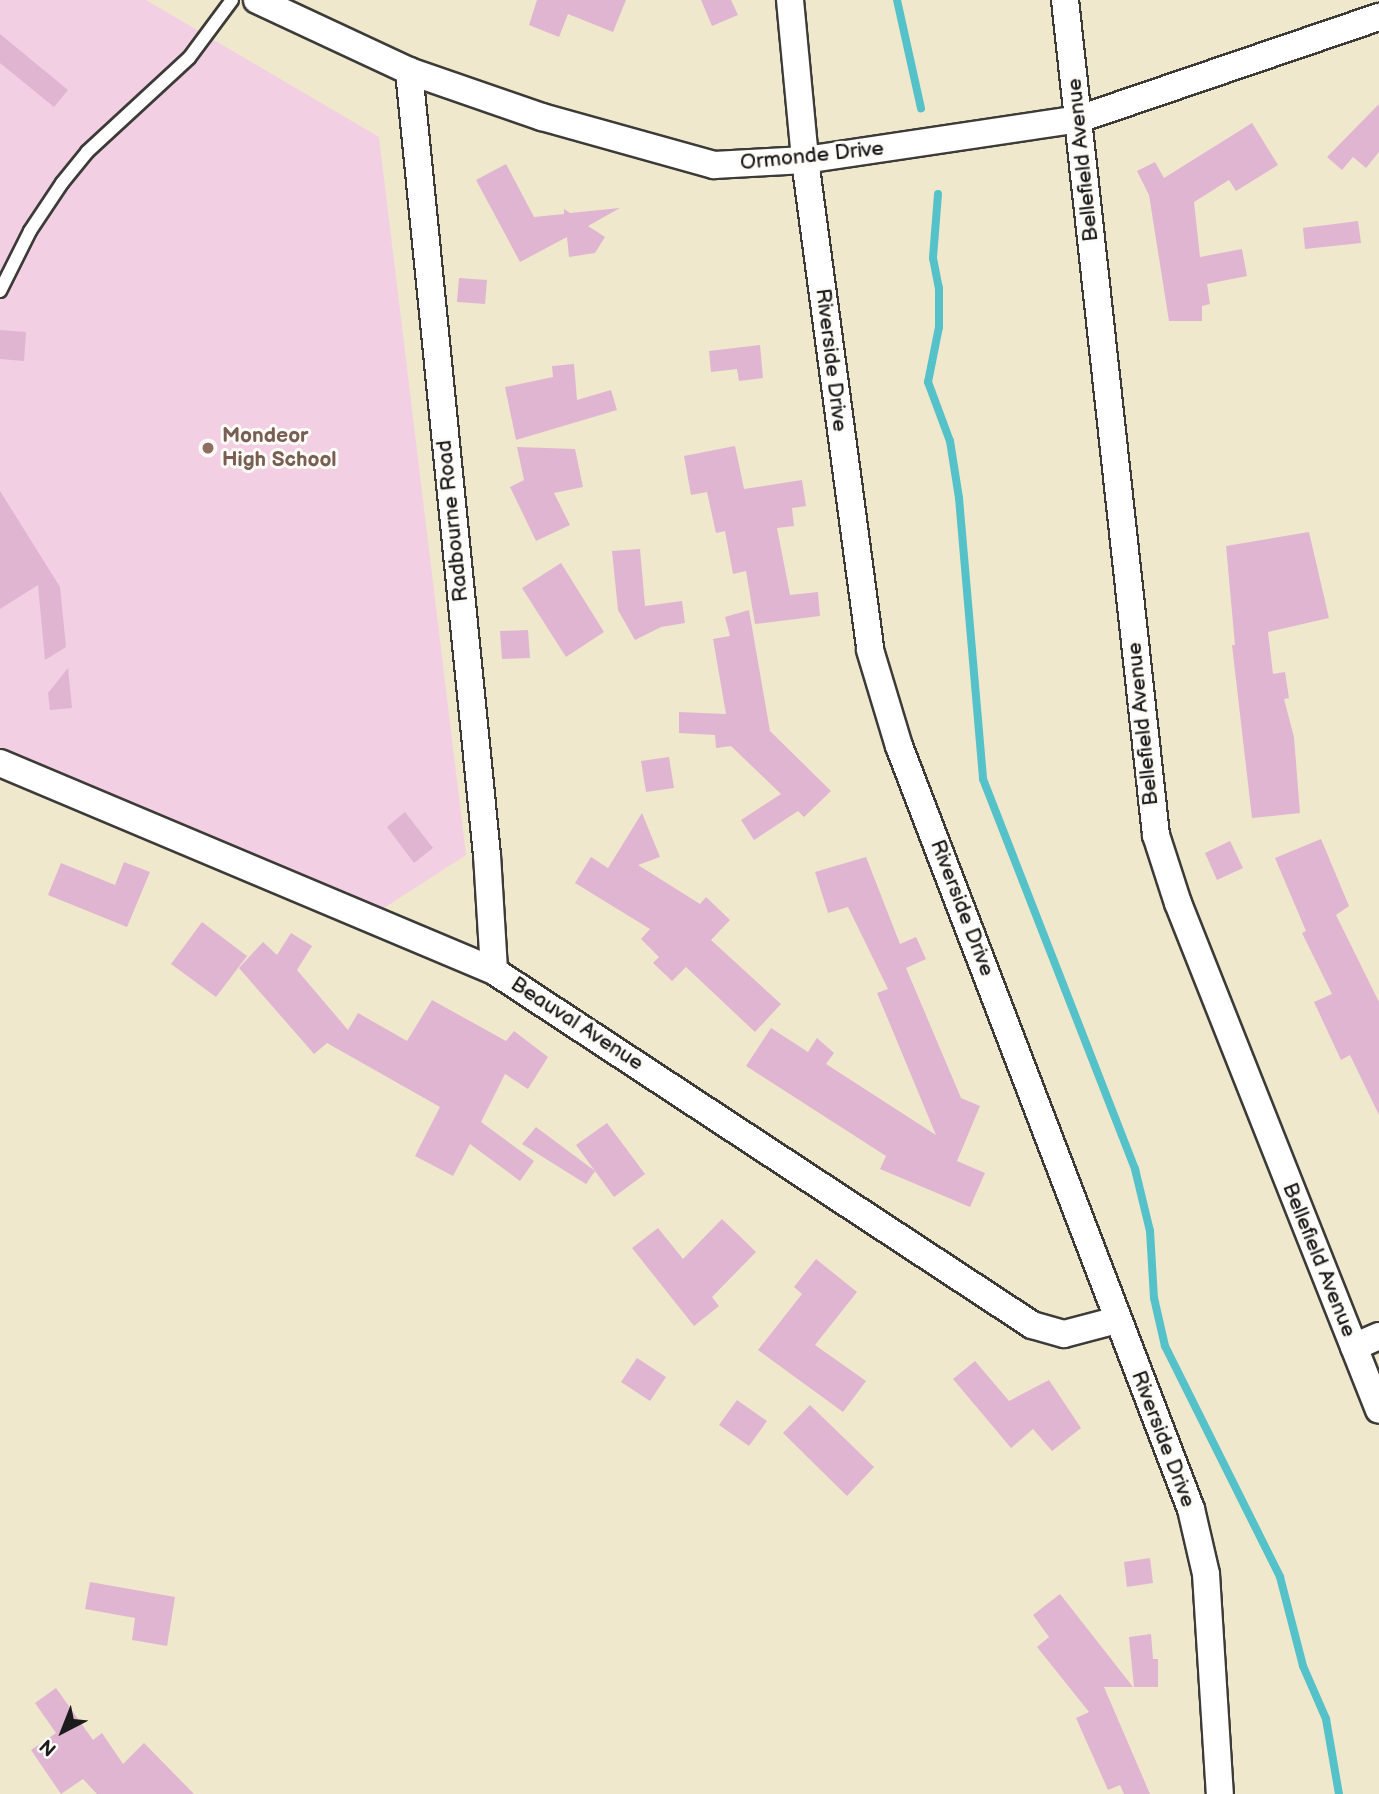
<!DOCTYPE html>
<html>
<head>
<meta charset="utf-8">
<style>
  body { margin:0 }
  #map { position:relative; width:1379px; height:1794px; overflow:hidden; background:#efe8cd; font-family:"Balsamiq Sans",sans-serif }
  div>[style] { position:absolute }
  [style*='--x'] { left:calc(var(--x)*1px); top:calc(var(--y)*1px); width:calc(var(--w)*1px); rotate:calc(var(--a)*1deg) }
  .built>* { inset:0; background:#f2cfe2 }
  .stream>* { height:8px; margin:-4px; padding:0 4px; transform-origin:4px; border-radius:4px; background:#55c2ca }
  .building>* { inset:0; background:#e0b5d1 }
  .roads { filter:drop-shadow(2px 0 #3c3b37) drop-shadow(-2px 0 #3c3b37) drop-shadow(0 2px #3c3b37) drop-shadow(0 -2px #3c3b37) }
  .service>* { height:12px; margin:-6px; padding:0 6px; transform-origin:6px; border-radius:6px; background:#fff }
  .minor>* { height:26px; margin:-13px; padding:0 13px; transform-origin:13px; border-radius:13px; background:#fff }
  .dots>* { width:19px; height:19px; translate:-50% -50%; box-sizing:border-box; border:4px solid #fdfcf7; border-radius:50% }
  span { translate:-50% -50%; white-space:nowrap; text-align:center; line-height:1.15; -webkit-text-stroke:6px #fdfcf7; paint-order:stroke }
  .street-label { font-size:21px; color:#1c1c1c }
  .education-label { font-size:21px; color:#785e54; font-weight:700 }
  .left { translate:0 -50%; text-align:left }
  .north { position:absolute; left:28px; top:1696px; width:70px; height:70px; -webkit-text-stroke:5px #fdfcf7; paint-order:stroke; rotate:222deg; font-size:19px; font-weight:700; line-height:28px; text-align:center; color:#1c1c1c }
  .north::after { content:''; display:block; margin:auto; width:24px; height:32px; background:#1c1c1c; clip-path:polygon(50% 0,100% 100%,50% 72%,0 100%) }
</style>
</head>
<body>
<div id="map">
  <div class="built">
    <div style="clip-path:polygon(0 0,146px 0,379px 137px,466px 855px,370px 917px,0 759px)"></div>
  </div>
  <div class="stream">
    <div style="--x:897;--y:0;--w:111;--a:77.5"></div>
    <div style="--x:938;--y:194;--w:64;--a:94.5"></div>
    <div style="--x:933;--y:258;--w:31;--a:79"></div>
    <div style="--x:939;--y:288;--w:39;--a:90"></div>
    <div style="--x:939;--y:327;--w:56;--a:101.3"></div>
    <div style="--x:928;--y:382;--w:63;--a:69.6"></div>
    <div style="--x:950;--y:441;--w:58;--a:81"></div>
    <div style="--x:959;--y:498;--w:282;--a:85.1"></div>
    <div style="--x:983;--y:779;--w:419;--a:68.7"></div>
    <div style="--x:1135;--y:1169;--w:64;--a:76.4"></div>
    <div style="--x:1150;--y:1231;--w:67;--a:86.6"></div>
    <div style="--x:1154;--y:1298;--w:49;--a:77.1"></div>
    <div style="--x:1165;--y:1346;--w:258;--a:63.5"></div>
    <div style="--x:1280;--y:1577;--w:92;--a:75.5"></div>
    <div style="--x:1303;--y:1666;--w:58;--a:66.5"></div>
    <div style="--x:1326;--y:1719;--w:76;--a:80.2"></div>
  </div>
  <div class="building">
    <div style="clip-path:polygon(537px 0,626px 0,613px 32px,568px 14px,559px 37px,529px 25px)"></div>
    <div style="clip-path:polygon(701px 0,731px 0,738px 15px,712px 26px)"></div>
    <div style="clip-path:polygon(0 34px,68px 90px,54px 107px,0 63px)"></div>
    <div style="clip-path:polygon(1379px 104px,1379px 152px,1366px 168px,1353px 157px,1342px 170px,1327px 157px)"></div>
    <div style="clip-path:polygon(1252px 123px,1278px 165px,1236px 191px,1229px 180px,1194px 202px,1200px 257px,1242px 249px,1247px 276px,1207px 284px,1210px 304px,1202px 306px,1202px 321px,1169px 321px,1149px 195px,1137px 171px,1155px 162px,1164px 178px)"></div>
    <div style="clip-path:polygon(506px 164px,534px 217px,564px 214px,564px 209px,570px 213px,620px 208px,588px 226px,605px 237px,595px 253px,569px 257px,567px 237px,520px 262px,476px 180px)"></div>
    <div style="clip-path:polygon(1358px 221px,1361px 243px,1305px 249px,1303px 228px)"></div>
    <div style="clip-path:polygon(459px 278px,487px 280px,485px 304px,457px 302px)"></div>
    <div style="clip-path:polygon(0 330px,26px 332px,24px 361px,0 359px)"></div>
    <div style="clip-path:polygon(760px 345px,763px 378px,739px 381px,737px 369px,711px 372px,709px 351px)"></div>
    <div style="clip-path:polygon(574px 364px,577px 400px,611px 390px,617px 410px,516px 440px,505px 387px,553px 377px,552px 366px)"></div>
    <div style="clip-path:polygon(735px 446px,744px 489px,802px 480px,806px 506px,792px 508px,794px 526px,777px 528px,790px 595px,818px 592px,820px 616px,755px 624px,746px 571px,733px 574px,725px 531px,716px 533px,707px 492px,691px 495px,684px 456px)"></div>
    <div style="clip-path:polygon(517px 447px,575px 449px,583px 487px,554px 493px,570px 525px,536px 541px,510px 487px,524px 480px)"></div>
    <div style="clip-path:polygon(0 491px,60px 587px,66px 647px,45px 660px,38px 585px,0 609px)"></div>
    <div style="clip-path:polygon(1309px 532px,1329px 618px,1268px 632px,1273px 674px,1285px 672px,1289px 698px,1284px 699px,1294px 737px,1300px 813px,1252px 818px,1232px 645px,1235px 645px,1226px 546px)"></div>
    <div style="clip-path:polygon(640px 549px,645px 606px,682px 601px,685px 623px,661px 627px,635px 640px,618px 610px,612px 551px)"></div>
    <div style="clip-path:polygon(561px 563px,604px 632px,566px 657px,522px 588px)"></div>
    <div style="clip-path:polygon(749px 610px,770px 731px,831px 791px,804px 817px,798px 811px,754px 840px,741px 820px,781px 794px,731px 746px,716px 748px,715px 735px,679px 733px,679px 712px,726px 714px,713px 639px,730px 636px,725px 617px)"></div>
    <div style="clip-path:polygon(528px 630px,530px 658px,502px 659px,500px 631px)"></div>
    <div style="clip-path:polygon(68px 668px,72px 708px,50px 710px,48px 693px)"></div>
    <div style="clip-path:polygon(669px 757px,674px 788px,646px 792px,641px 761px)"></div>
    <div style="clip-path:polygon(405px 812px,433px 848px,414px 863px,387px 827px)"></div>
    <div style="clip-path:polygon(642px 813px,660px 857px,638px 865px,700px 904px,706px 897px,730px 920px,711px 940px,781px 1004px,755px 1032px,686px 967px,672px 981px,653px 963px,659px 957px,641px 939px,650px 929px,575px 883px,591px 857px,608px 868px)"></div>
    <div style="clip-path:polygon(1321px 839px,1349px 906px,1336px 915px,1379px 1002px,1379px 1115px,1350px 1055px,1341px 1060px,1314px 1002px,1332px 994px,1302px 933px,1306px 931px,1275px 858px)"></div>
    <div style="clip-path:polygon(1230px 841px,1243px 868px,1217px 880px,1205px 853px)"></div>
    <div style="clip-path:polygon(866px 857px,900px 944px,916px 937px,926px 959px,906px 968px,961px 1098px,980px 1106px,957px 1161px,985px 1173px,970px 1207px,880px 1169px,886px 1156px,746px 1066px,771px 1028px,808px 1052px,817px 1038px,834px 1053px,826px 1064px,936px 1135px,877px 993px,888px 989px,848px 907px,828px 913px,815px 872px)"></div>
    <div style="clip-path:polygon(124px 862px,150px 872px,127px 927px,48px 895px,61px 863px,115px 885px)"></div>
    <div style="clip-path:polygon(202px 922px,247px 956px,216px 997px,171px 964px)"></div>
    <div style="clip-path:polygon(291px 933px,312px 946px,297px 970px,348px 1030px,358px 1013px,407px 1041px,432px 1000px,506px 1041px,514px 1031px,548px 1057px,528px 1089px,505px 1074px,481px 1122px,534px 1161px,520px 1181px,470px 1144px,453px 1176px,415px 1156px,440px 1107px,327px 1043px,314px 1054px,239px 968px,263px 942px,277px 955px)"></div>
    <div style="clip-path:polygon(607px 1123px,645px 1174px,614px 1197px,576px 1145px)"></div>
    <div style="clip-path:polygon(536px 1127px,595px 1171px,586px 1184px,522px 1144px)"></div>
    <div style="clip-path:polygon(722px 1219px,756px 1252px,712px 1297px,719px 1306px,694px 1326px,632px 1248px,658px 1228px,683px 1259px)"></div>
    <div style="clip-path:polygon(816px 1259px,857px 1292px,815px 1345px,866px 1381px,843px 1412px,758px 1350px,802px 1294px,794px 1287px)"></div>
    <div style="clip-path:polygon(637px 1358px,666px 1377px,650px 1401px,621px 1382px)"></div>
    <div style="clip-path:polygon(975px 1361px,1009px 1401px,1049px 1380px,1081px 1428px,1052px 1451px,1033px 1429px,1011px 1448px,953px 1379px)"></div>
    <div style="clip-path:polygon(737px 1400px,767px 1421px,749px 1446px,719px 1425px)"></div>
    <div style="clip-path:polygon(810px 1405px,874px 1467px,847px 1496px,783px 1433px)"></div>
    <div style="clip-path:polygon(1150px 1558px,1153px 1583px,1127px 1587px,1124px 1562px)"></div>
    <div style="clip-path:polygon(90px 1582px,175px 1597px,167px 1646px,132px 1640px,135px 1618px,85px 1609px)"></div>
    <div style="clip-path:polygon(1060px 1594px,1133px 1687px,1104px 1687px,1150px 1794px,1124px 1794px,1120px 1785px,1108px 1790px,1076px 1718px,1089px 1712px,1037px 1647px,1049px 1637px,1033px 1615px)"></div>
    <div style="clip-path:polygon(1151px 1634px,1153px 1659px,1158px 1659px,1158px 1687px,1134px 1687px,1129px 1637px)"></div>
    <div style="clip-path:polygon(56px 1688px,93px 1740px,102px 1733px,123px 1764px,144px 1743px,194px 1794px,97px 1794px,83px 1779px,61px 1794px,31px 1750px,56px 1733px,35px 1703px)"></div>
  </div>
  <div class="roads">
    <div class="service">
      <div style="--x:0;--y:291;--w:67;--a:-63.4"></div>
      <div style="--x:30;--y:231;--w:58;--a:-56.3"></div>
      <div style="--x:62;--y:183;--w:40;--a:-51"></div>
      <div style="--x:87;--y:152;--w:139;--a:-42.7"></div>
      <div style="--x:189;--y:58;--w:72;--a:-53.4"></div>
    </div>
    <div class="minor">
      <div style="--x:257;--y:0;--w:168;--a:25"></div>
      <div style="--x:409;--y:71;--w:141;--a:19.1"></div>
      <div style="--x:542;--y:117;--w:179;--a:15.6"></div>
      <div style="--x:714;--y:165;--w:91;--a:-3.1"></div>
      <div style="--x:805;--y:160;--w:277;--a:-8.5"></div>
      <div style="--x:1079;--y:119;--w:317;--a:-18.8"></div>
      <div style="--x:790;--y:0;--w:161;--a:84.6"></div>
      <div style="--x:805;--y:160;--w:494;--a:82.4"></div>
      <div style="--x:870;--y:650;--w:100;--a:73.2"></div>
      <div style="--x:899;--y:746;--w:817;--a:69.06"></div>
      <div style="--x:1191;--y:1509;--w:67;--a:77"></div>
      <div style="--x:1206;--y:1574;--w:220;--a:86.4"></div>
      <div style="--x:1065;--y:0;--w:840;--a:83.78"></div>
      <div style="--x:1156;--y:835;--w:71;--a:72.1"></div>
      <div style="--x:1178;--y:903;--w:545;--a:68.37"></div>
      <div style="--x:409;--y:71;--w:788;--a:84.32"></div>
      <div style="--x:487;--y:855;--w:116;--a:86.5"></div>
      <div style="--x:0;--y:763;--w:536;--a:22.83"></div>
      <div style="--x:494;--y:971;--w:644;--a:33.34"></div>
      <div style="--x:1032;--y:1325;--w:33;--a:16"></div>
      <div style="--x:1064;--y:1334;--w:55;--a:-14.8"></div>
      <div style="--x:1354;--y:1347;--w:27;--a:-24"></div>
    </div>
  </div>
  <div class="dots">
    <div style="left:208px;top:448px;background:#8d6e63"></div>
  </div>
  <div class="street-label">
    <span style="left:812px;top:156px;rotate:-6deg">Ormonde Drive</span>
    <span style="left:1083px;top:160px;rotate:-96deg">Bellefield Avenue</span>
    <span style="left:831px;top:360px;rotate:83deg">Riverside Drive</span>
    <span style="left:453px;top:521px;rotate:-96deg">Radbourne Road</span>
    <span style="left:1143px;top:724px;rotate:-96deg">Bellefield Avenue</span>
    <span style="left:962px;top:908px;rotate:69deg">Riverside Drive</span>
    <span style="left:577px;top:1024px;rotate:33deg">Beauval Avenue</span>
    <span style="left:1319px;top:1260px;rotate:68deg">Bellefield Avenue</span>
    <span style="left:1163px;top:1439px;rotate:69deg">Riverside Drive</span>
  </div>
  <div class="education-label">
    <span class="left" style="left:222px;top:448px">Mondeor<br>High School</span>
  </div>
  <div class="north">N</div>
</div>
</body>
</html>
